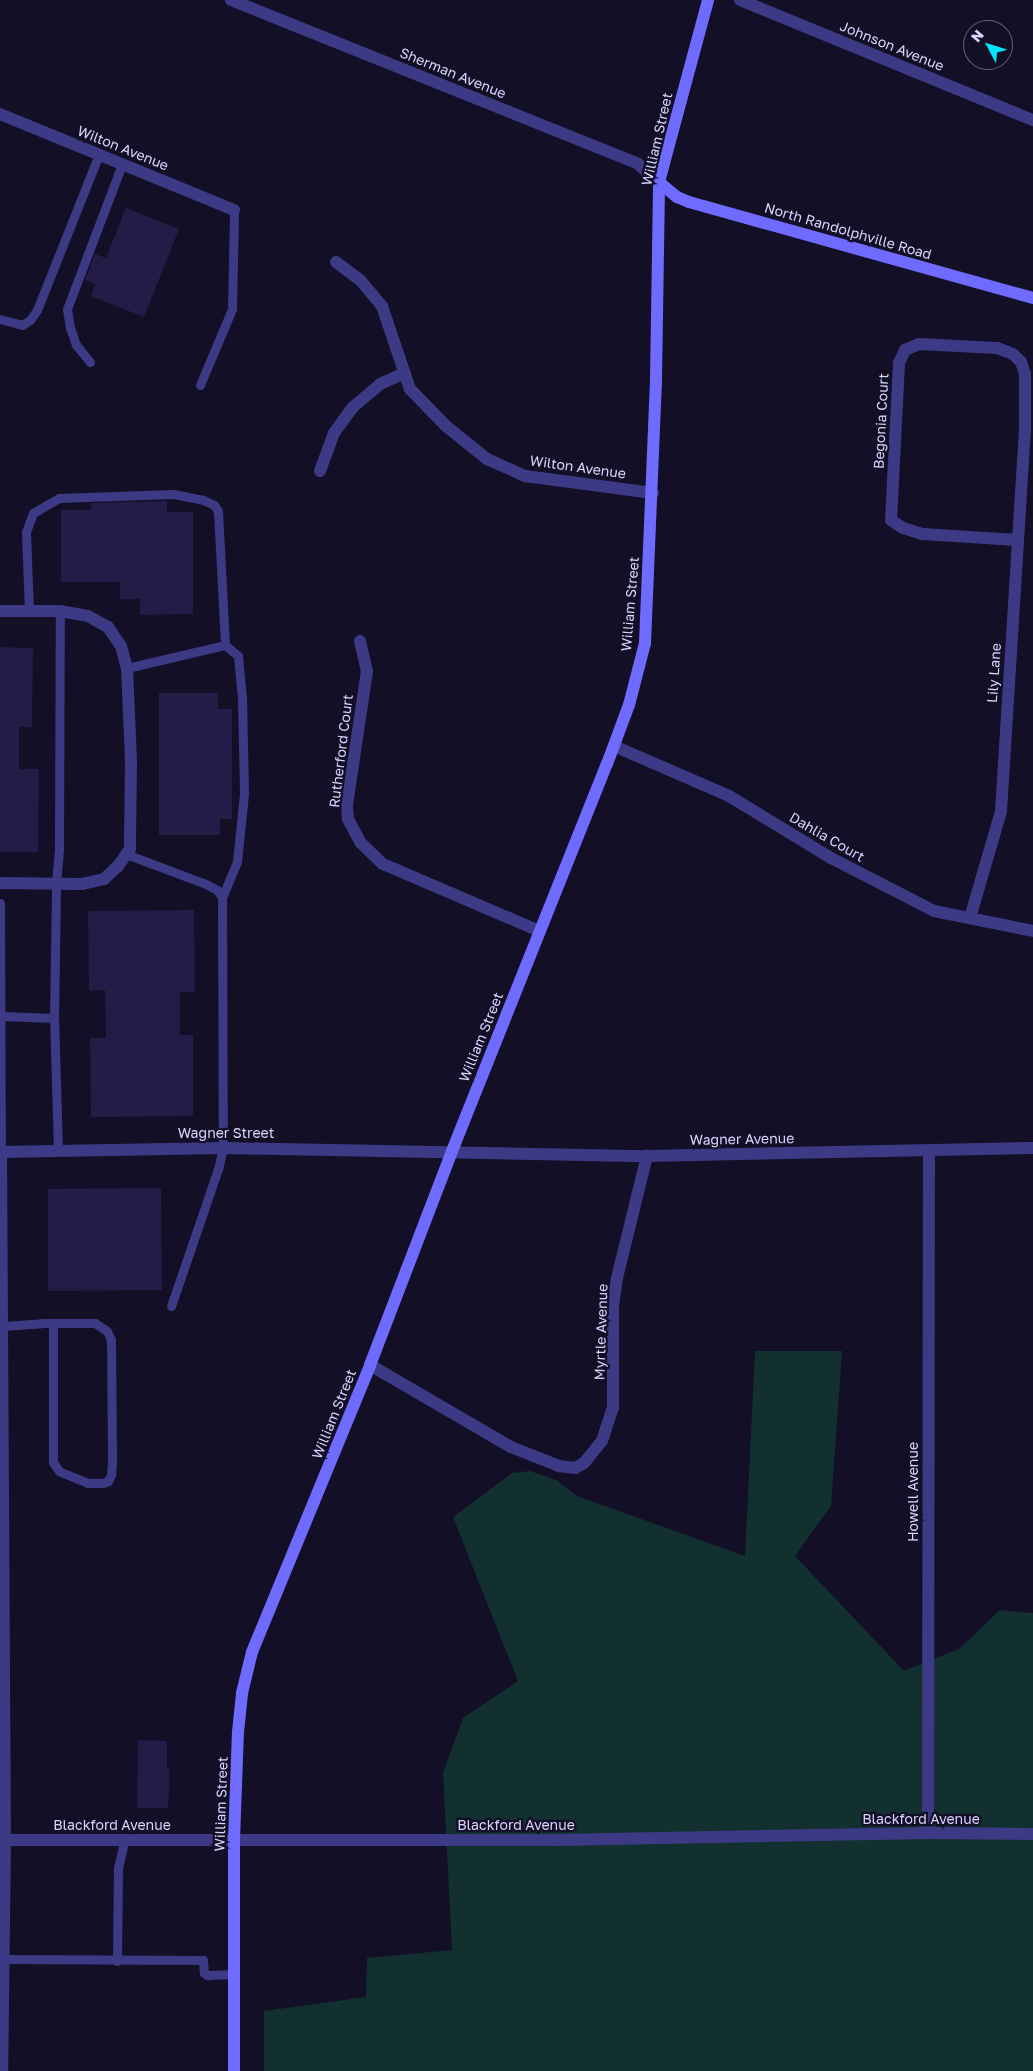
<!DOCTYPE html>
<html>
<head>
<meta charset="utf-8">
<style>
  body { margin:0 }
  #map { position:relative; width:1033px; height:2071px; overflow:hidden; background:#130f26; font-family:"Golos Text",sans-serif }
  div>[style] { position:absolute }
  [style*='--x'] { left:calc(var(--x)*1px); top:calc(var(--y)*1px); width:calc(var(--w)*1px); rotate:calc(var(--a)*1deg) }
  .green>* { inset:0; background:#12302f }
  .building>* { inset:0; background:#241b47 }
  .lane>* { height:9px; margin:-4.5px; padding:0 4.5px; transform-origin:4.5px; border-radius:4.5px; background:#3d3a85 }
  .street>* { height:12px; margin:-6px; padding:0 6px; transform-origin:6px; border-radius:6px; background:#3d3a85 }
  .secondary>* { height:12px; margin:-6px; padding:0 6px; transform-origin:6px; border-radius:6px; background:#6f6bff }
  span { translate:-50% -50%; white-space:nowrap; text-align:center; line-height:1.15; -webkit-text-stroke:4.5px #130f26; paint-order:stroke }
  .street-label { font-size:14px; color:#d9d4ff }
  .north { position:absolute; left:963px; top:20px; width:50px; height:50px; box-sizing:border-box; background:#130f26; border:1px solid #625e7d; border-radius:50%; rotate:310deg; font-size:14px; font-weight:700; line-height:20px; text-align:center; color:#d9d4ff }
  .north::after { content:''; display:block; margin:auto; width:18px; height:22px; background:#00e5ff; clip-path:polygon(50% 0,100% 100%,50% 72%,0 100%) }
</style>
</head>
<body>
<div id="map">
  <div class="green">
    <div style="clip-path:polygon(755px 1351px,842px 1351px,831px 1506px,795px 1556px,904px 1671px,959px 1649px,1000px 1610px,1033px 1613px,1033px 2071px,264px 2071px,264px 2011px,366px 1997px,367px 1958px,452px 1950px,443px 1773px,463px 1718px,518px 1681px,453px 1517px,512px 1473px,530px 1471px,556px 1480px,577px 1496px,745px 1556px)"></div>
  </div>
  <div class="building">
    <div style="clip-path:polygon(126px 208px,179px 229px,144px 317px,91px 296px,95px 284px,85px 280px,95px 254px,106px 258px)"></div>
    <div style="clip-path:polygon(167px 501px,167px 512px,193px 512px,193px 614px,140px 615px,140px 599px,120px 599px,120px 582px,61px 582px,61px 510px,91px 510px,91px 503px)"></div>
    <div style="clip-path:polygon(0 647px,33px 648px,32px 727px,19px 727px,19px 769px,39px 769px,38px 852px,0 852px)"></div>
    <div style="clip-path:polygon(159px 693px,218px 693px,218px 709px,232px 709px,232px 819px,220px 819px,220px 835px,159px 835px)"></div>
    <div style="clip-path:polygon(194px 910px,195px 992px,180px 992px,180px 1035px,193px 1035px,193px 1116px,91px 1117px,90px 1038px,106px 1038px,105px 990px,89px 991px,88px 911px)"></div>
    <div style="clip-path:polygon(161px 1188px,162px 1290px,48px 1291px,48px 1189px)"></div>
    <div style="clip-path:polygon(138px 1740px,167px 1741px,167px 1769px,170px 1769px,168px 1808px,137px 1808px)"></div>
  </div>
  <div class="lane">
    <div style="--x:0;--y:319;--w:23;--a:15"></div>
    <div style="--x:22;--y:325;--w:9;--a:-32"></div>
    <div style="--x:30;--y:320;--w:12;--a:-55"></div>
    <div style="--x:37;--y:310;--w:168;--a:-68.3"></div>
    <div style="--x:90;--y:362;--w:22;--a:-129"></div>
    <div style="--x:76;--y:345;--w:18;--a:-109"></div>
    <div style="--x:70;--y:328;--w:19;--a:-99"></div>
    <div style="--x:67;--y:309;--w:155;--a:-69.2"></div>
    <div style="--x:200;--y:385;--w:82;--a:-67.2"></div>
    <div style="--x:232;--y:309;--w:99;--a:-88.8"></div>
    <div style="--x:29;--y:611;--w:79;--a:-92.2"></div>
    <div style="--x:26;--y:532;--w:20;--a:-70"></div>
    <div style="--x:33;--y:513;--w:30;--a:-30"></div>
    <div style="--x:59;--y:498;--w:114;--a:-2"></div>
    <div style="--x:173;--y:494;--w:31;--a:11"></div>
    <div style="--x:203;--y:500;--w:12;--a:24"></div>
    <div style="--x:214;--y:505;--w:7;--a:56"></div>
    <div style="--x:218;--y:511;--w:134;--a:87"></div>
    <div style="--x:127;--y:668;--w:101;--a:-13.2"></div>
    <div style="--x:225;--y:645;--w:17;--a:40"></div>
    <div style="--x:238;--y:656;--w:42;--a:84.6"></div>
    <div style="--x:242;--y:698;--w:96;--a:88.8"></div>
    <div style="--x:244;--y:794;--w:68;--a:95.9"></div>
    <div style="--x:237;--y:862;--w:38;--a:113"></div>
    <div style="--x:126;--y:854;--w:85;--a:20.6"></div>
    <div style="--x:206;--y:884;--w:13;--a:29"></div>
    <div style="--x:217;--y:890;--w:9;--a:54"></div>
    <div style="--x:222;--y:897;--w:251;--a:89.8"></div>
    <div style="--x:223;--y:1148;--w:18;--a:103"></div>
    <div style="--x:219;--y:1166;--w:148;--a:108.9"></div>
    <div style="--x:0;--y:903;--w:249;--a:89.8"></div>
    <div style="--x:2;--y:1016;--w:52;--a:2.2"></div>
    <div style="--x:58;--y:1150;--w:132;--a:-91.7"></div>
    <div style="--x:54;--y:1018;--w:134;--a:-89.1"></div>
    <div style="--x:56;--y:884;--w:36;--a:-85"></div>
    <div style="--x:59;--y:848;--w:237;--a:-89.8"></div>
    <div style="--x:3;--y:1326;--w:39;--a:-4"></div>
    <div style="--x:42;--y:1323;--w:53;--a:0"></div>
    <div style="--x:95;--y:1323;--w:14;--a:34"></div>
    <div style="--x:107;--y:1331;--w:10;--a:66"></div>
    <div style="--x:111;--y:1340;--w:122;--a:89.5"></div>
    <div style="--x:112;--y:1462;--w:13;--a:94"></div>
    <div style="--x:111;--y:1475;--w:7;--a:117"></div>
    <div style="--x:108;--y:1481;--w:5;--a:158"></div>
    <div style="--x:103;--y:1483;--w:15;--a:180"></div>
    <div style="--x:88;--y:1483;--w:31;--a:-158"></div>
    <div style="--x:59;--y:1471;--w:11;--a:-124"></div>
    <div style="--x:53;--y:1462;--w:138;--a:-90"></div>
    <div style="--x:3;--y:1959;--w:200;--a:0.3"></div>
    <div style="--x:203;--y:1960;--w:13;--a:86"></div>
    <div style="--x:204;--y:1973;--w:4;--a:34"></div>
    <div style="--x:207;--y:1975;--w:27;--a:-2"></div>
    <div style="--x:117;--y:1961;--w:93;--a:-89.4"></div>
    <div style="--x:118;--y:1868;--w:28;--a:-77"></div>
  </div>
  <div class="street">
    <div style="--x:231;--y:0;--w:439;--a:21.9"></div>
    <div style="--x:638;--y:164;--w:28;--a:41"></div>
    <div style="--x:740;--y:0;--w:317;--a:22.3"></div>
    <div style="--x:0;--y:114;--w:253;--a:22.3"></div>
    <div style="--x:336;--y:262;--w:31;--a:37"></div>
    <div style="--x:361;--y:281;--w:33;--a:50"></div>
    <div style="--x:382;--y:306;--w:88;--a:71.4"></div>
    <div style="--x:410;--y:389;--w:52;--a:45.8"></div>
    <div style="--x:446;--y:426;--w:53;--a:38.8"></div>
    <div style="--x:487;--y:459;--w:42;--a:24.1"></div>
    <div style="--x:525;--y:476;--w:129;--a:7.6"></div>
    <div style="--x:320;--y:471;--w:40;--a:-69.8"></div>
    <div style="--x:334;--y:433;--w:32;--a:-54"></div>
    <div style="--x:353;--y:407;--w:35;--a:-40"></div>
    <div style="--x:380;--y:384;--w:27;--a:-24"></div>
    <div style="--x:0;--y:611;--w:60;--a:0"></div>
    <div style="--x:60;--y:611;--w:28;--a:10"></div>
    <div style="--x:88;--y:616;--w:23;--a:29"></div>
    <div style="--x:108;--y:627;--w:23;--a:56"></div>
    <div style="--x:121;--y:646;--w:23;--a:75"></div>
    <div style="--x:127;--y:668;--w:93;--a:87.5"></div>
    <div style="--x:131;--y:761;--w:88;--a:90.7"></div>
    <div style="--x:130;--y:849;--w:21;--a:125"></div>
    <div style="--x:118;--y:866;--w:19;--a:137"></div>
    <div style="--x:104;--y:879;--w:22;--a:167"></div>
    <div style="--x:83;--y:884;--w:83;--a:-179.3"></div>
    <div style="--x:360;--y:641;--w:31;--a:77"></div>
    <div style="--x:367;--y:671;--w:135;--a:98.5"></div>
    <div style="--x:347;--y:805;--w:14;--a:86"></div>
    <div style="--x:348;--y:819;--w:27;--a:62"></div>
    <div style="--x:361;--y:843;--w:30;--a:44"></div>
    <div style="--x:383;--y:864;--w:170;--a:23.2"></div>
    <div style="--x:614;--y:746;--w:125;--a:23.5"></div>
    <div style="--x:729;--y:796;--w:119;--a:31.3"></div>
    <div style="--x:831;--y:858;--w:116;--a:27.2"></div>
    <div style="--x:934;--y:911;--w:101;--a:11.4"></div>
    <div style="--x:970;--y:918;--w:111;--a:-73.8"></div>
    <div style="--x:1001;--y:811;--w:385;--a:-86.4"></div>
    <div style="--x:1025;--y:427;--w:53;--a:-90"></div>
    <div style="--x:1025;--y:374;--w:13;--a:-108"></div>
    <div style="--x:1021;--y:362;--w:11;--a:-135"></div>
    <div style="--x:1013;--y:354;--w:17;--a:-159"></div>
    <div style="--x:997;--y:348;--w:78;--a:-177.1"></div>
    <div style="--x:919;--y:344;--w:15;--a:157"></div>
    <div style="--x:905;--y:350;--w:14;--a:115"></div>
    <div style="--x:899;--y:363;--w:157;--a:92.9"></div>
    <div style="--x:891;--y:520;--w:14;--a:34"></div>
    <div style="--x:903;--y:528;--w:21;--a:17"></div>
    <div style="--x:923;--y:534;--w:94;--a:3.7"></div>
    <div style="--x:0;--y:1152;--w:223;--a:-1"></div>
    <div style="--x:223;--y:1148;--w:424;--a:1.1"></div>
    <div style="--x:647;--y:1156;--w:386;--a:-1.2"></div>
    <div style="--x:1;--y:1152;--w:688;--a:89.67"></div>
    <div style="--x:5;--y:1840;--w:231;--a:90.7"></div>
    <div style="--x:370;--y:1365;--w:163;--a:30.2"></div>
    <div style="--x:511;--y:1447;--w:52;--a:21.6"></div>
    <div style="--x:559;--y:1466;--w:16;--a:7"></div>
    <div style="--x:575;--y:1468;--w:10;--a:-29"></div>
    <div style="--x:584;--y:1463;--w:28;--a:-51"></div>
    <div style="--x:602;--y:1441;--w:35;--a:-72"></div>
    <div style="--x:613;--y:1408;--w:102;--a:-90"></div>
    <div style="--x:613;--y:1306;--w:28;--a:-82"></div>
    <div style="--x:617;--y:1278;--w:126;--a:-76.2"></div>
    <div style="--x:928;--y:1833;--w:682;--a:-89.92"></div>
    <div style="--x:0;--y:1840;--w:559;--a:0"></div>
    <div style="--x:559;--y:1840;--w:369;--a:-1.1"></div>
    <div style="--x:928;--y:1833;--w:105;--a:0.5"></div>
  </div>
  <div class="secondary">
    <div style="--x:659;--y:182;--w:23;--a:40"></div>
    <div style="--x:677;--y:197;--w:13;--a:23"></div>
    <div style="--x:689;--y:202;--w:357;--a:15.6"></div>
    <div style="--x:234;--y:2071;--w:231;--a:-90"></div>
    <div style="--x:234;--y:1840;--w:108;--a:-87.9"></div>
    <div style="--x:238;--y:1732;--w:39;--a:-84"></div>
    <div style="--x:242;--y:1693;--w:42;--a:-76.3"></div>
    <div style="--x:252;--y:1652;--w:310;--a:-67.6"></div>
    <div style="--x:370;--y:1365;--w:229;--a:-69"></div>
    <div style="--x:452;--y:1151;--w:417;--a:-68.2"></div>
    <div style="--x:607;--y:764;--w:63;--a:-69.6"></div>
    <div style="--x:629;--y:705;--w:64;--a:-75.5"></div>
    <div style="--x:645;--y:643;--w:264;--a:-87.6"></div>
    <div style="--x:656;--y:379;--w:197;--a:-89.1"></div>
    <div style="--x:659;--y:182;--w:188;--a:-74.9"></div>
  </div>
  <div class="street-label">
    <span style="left:892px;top:46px;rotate:22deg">Johnson Avenue</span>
    <span style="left:453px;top:73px;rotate:22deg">Sherman Avenue</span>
    <span style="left:657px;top:139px;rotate:-77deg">William Street</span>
    <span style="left:123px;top:148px;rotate:22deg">Wilton Avenue</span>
    <span style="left:848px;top:231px;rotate:16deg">North Randolphville Road</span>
    <span style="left:881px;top:421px;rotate:-87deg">Begonia Court</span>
    <span style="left:578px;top:467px;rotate:8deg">Wilton Avenue</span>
    <span style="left:630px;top:604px;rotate:-85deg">William Street</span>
    <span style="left:994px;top:673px;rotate:-86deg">Lily Lane</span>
    <span style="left:341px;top:751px;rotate:-83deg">Rutherford Court</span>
    <span style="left:827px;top:837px;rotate:30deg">Dahlia Court</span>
    <span style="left:481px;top:1037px;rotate:-68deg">William Street</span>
    <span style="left:226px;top:1133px">Wagner Street</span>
    <span style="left:742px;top:1139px;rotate:-1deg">Wagner Avenue</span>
    <span style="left:601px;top:1332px;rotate:-88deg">Myrtle Avenue</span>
    <span style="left:334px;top:1414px;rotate:-68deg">William Street</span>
    <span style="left:913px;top:1492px;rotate:-90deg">Howell Avenue</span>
    <span style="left:221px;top:1804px;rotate:-88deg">William Street</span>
    <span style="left:921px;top:1819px">Blackford Avenue</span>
    <span style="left:112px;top:1825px">Blackford Avenue</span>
    <span style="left:516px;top:1825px">Blackford Avenue</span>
  </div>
  <div class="north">N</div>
</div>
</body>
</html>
